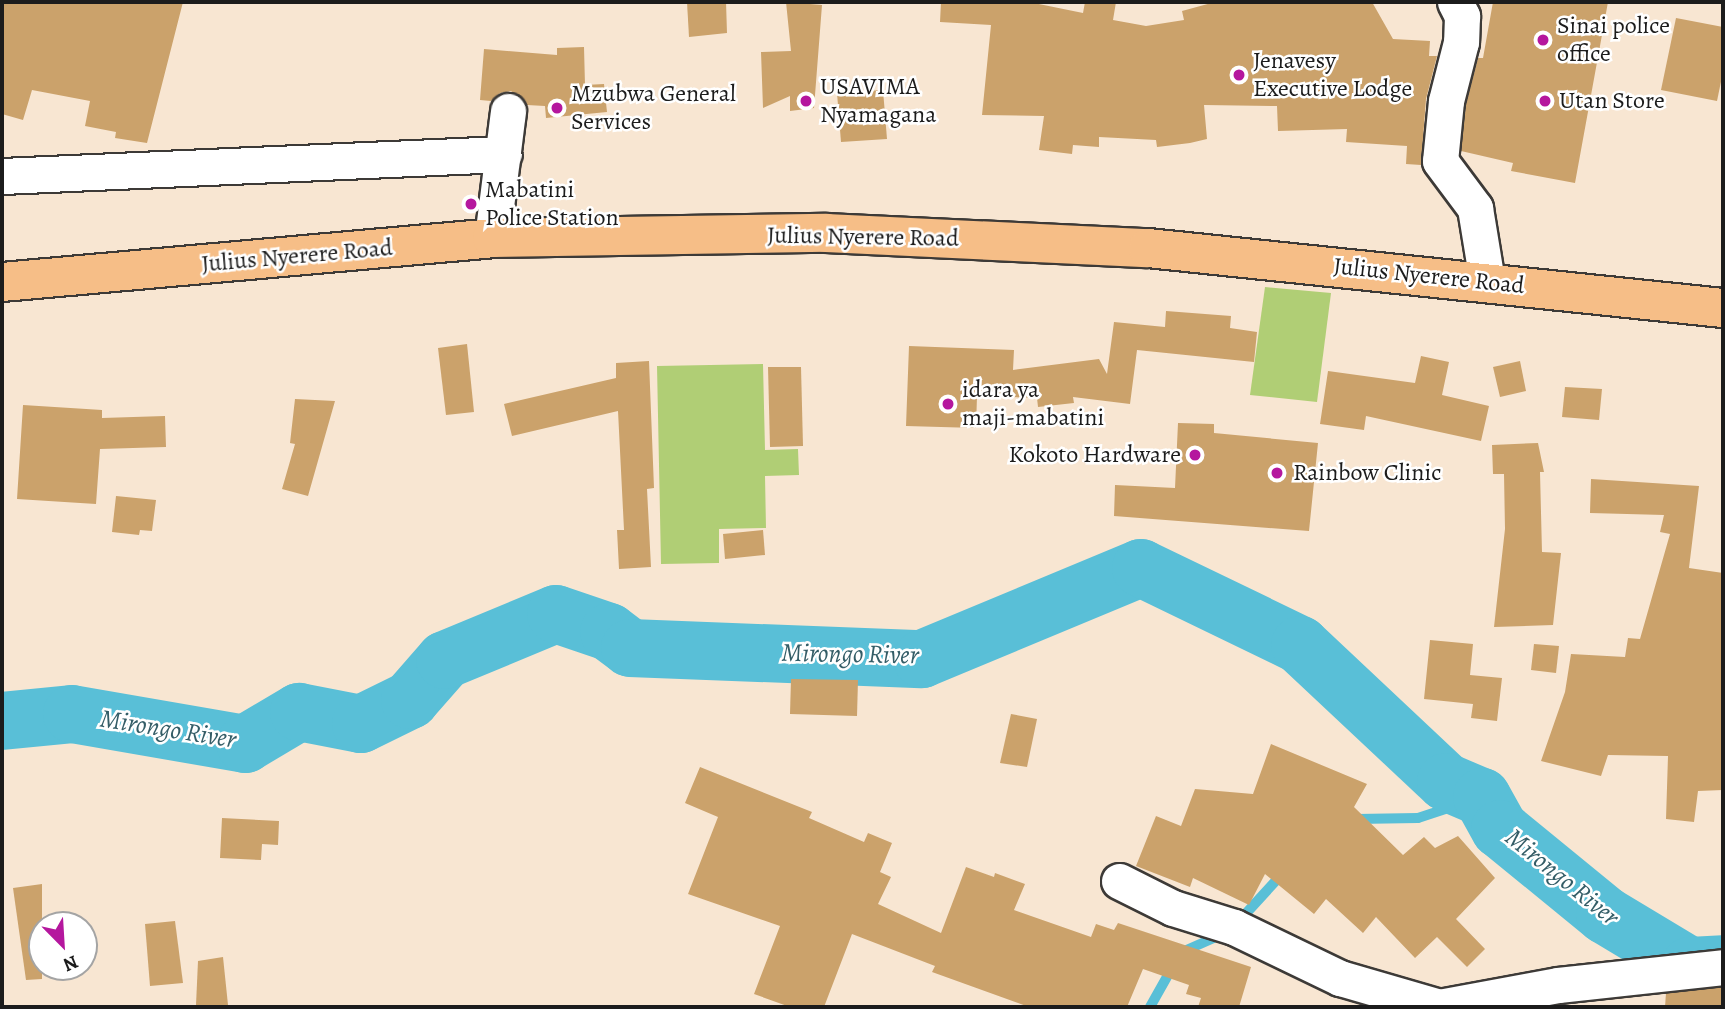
<!DOCTYPE html>
<html>
<head>
<meta charset="utf-8">
<style>
  body { margin:0 }
  #map { position:relative; width:1725px; height:1009px; overflow:hidden; background:#f8e6d2; font-family:Alegreya,serif }
  div>[style] { position:absolute }
  [style*='--x'] { left:calc(var(--x)*1px); top:calc(var(--y)*1px); width:calc(var(--w)*1px); rotate:calc(var(--a)*1deg) }
  .green>* { inset:0; background:#b0ce75 }
  .stream>* { height:10px; margin:-5px; padding:0 5px; transform-origin:5px; border-radius:5px; background:#59bfd7 }
  .river>* { height:58px; margin:-29px; padding:0 29px; transform-origin:29px; border-radius:29px; background:#59bfd7 }
  .building>* { inset:0; background:#cba26b }
  .roads { filter:drop-shadow(2px 0 #3d3a37) drop-shadow(-2px 0 #3d3a37) drop-shadow(0 2px #3d3a37) drop-shadow(0 -2px #3d3a37) }
  .minor>* { height:35px; margin:-17.5px; padding:0 17.5px; transform-origin:17.5px; border-radius:17.5px; background:#fff }
  .trunk>* { height:38px; margin:-19px; padding:0 19px; transform-origin:19px; border-radius:19px; background:#f6be87 }
  .dots>* { width:19px; height:19px; translate:-50% -50%; box-sizing:border-box; border:4px solid #fff; border-radius:50% }
  span { translate:-50% -50%; white-space:nowrap; text-align:center; line-height:1.15; -webkit-text-stroke:5px #fff; paint-order:stroke }
  .poi-label { font-size:24px; color:#1c1c1c }
  .left { translate:0 -50%; text-align:left }
  .right { translate:-100% -50%; text-align:right }
  .street-label { font-size:24px; color:#1c1c1c }
  .water-label { font-size:26px; color:#345d67; font-style:italic }
  .frame { position:absolute; inset:0; border:4px solid #1c1c1c; pointer-events:none }
  .north { position:absolute; left:28px; top:911px; width:70px; height:70px; box-sizing:border-box; background:#fff; border:2px solid #a4a4a4; border-radius:50%; rotate:156deg; font-size:19px; font-weight:700; line-height:28px; text-align:center; color:#1c1c1c }
  .north::after { content:''; display:block; margin:auto; width:24px; height:32px; background:#b5179e; clip-path:polygon(50% 0,100% 100%,50% 72%,0 100%) }
</style>
</head>
<body>
<div id="map">
  <div class="green">
    <div style="clip-path:polygon(1265px 287px,1331px 293px,1317px 402px,1250px 395px)"></div>
    <div style="clip-path:polygon(763px 364px,765px 450px,798px 449px,799px 475px,765px 476px,766px 528px,719px 529px,719px 563px,661px 564px,657px 366px)"></div>
  </div>
  <div class="stream">
    <div style="--x:1356;--y:819;--w:62;--a:-0.9"></div>
    <div style="--x:1418;--y:818;--w:67;--a:-18.2"></div>
    <div style="--x:1239;--y:921;--w:65;--a:-47.5"></div>
    <div style="--x:1182;--y:952;--w:47;--a:-23.8"></div>
    <div style="--x:1150;--y:1007;--w:45;--a:-60.6"></div>
  </div>
  <div class="river">
    <div style="--x:2;--y:721;--w:70;--a:-5.7"></div>
    <div style="--x:72;--y:714;--w:176;--a:9.8"></div>
    <div style="--x:245;--y:744;--w:63;--a:-30.7"></div>
    <div style="--x:299;--y:712;--w:63;--a:11"></div>
    <div style="--x:361;--y:724;--w:55;--a:-26.1"></div>
    <div style="--x:410;--y:700;--w:53;--a:-48.8"></div>
    <div style="--x:445;--y:660;--w:120;--a:-22.5"></div>
    <div style="--x:556;--y:614;--w:56;--a:18.8"></div>
    <div style="--x:609;--y:632;--w:26;--a:37"></div>
    <div style="--x:630;--y:648;--w:292;--a:2.2"></div>
    <div style="--x:922;--y:659;--w:237;--a:-22.6"></div>
    <div style="--x:1141;--y:568;--w:177;--a:25.8"></div>
    <div style="--x:1300;--y:645;--w:200;--a:43.2"></div>
    <div style="--x:1446;--y:782;--w:39;--a:23"></div>
    <div style="--x:1482;--y:797;--w:37;--a:61"></div>
    <div style="--x:1500;--y:829;--w:136;--a:39.3"></div>
    <div style="--x:1605;--y:915;--w:99;--a:31"></div>
    <div style="--x:1690;--y:966;--w:33;--a:-3"></div>
  </div>
  <div class="building">
    <div style="clip-path:polygon(2px 2px,183px 2px,147px 143px,115px 138px,116px 132px,85px 126px,90px 101px,32px 90px,23px 120px,2px 114px)"></div>
    <div style="clip-path:polygon(687px 2px,726px 2px,727px 33px,689px 37px)"></div>
    <div style="clip-path:polygon(786px 2px,822px 5px,814px 108px,790px 111px,790px 96px,763px 108px,761px 52px,791px 51px)"></div>
    <div style="clip-path:polygon(941px 2px,1029px 2px,1083px 13px,1085px 2px,1116px 2px,1113px 20px,1146px 26px,1184px 20px,1182px 11px,1215px 2px,1372px 2px,1393px 39px,1430px 41px,1429px 56px,1437px 56px,1426px 99px,1421px 165px,1406px 164px,1407px 146px,1346px 142px,1347px 129px,1278px 131px,1277px 106px,1204px 105px,1207px 139px,1190px 143px,1157px 147px,1156px 140px,1099px 137px,1099px 147px,1073px 145px,1072px 154px,1039px 150px,1044px 116px,982px 115px,991px 25px,940px 22px)"></div>
    <div style="clip-path:polygon(1493px 2px,1608px 2px,1575px 183px,1511px 171px,1513px 163px,1461px 151px,1466px 104px,1478px 58px,1483px 58px)"></div>
    <div style="clip-path:polygon(1676px 18px,1723px 27px,1723px 72px,1717px 101px,1661px 90px)"></div>
    <div style="clip-path:polygon(584px 47px,585px 85px,604px 84px,607px 112px,546px 118px,545px 106px,527px 105px,511px 91px,500px 93px,491px 101px,480px 100px,484px 49px,557px 55px,557px 48px)"></div>
    <div style="clip-path:polygon(883px 90px,887px 139px,841px 142px,837px 93px)"></div>
    <div style="clip-path:polygon(1166px 311px,1231px 316px,1230px 328px,1257px 332px,1254px 362px,1137px 350px,1130px 404px,1073px 397px,1074px 403px,1038px 407px,1037px 398px,977px 396px,976px 428px,906px 426px,909px 346px,1014px 350px,1013px 370px,1099px 359px,1107px 374px,1114px 322px,1165px 327px)"></div>
    <div style="clip-path:polygon(467px 344px,474px 412px,446px 415px,438px 348px)"></div>
    <div style="clip-path:polygon(1421px 356px,1449px 362px,1442px 395px,1489px 406px,1481px 441px,1366px 416px,1364px 430px,1320px 424px,1328px 371px,1415px 383px)"></div>
    <div style="clip-path:polygon(649px 361px,654px 488px,647px 489px,651px 567px,619px 569px,617px 530px,624px 530px,618px 411px,512px 436px,504px 404px,616px 378px,616px 363px)"></div>
    <div style="clip-path:polygon(1520px 361px,1526px 391px,1500px 397px,1493px 367px)"></div>
    <div style="clip-path:polygon(768px 367px,801px 367px,803px 446px,770px 447px)"></div>
    <div style="clip-path:polygon(1565px 387px,1602px 389px,1599px 420px,1562px 417px)"></div>
    <div style="clip-path:polygon(295px 399px,335px 401px,308px 496px,282px 489px,295px 444px,290px 443px)"></div>
    <div style="clip-path:polygon(23px 405px,102px 410px,102px 418px,165px 416px,166px 447px,100px 449px,96px 504px,17px 499px)"></div>
    <div style="clip-path:polygon(1178px 423px,1214px 424px,1214px 433px,1318px 443px,1309px 531px,1114px 516px,1115px 485px,1175px 488px)"></div>
    <div style="clip-path:polygon(1538px 443px,1544px 472px,1540px 472px,1542px 552px,1561px 553px,1553px 625px,1494px 627px,1505px 529px,1504px 474px,1493px 474px,1492px 445px)"></div>
    <div style="clip-path:polygon(1591px 479px,1699px 486px,1689px 568px,1723px 573px,1723px 790px,1698px 791px,1694px 822px,1666px 819px,1668px 756px,1608px 755px,1601px 776px,1541px 761px,1565px 692px,1571px 654px,1625px 657px,1628px 638px,1640px 639px,1670px 534px,1660px 532px,1664px 515px,1590px 513px)"></div>
    <div style="clip-path:polygon(116px 496px,156px 500px,152px 531px,140px 530px,139px 535px,112px 532px)"></div>
    <div style="clip-path:polygon(763px 530px,765px 555px,725px 559px,723px 534px)"></div>
    <div style="clip-path:polygon(1430px 640px,1473px 644px,1470px 675px,1502px 678px,1497px 721px,1471px 718px,1473px 704px,1424px 699px)"></div>
    <div style="clip-path:polygon(1534px 644px,1559px 646px,1556px 673px,1531px 670px)"></div>
    <div style="clip-path:polygon(791px 679px,858px 680px,857px 716px,790px 714px)"></div>
    <div style="clip-path:polygon(1011px 714px,1037px 719px,1027px 767px,1000px 763px)"></div>
    <div style="clip-path:polygon(1271px 744px,1367px 784px,1354px 807px,1403px 855px,1424px 837px,1435px 848px,1458px 836px,1495px 878px,1456px 919px,1485px 949px,1467px 967px,1437px 937px,1415px 958px,1376px 917px,1363px 933px,1326px 899px,1314px 914px,1265px 874px,1249px 905px,1193px 878px,1190px 887px,1136px 866px,1156px 816px,1181px 826px,1195px 789px,1253px 794px)"></div>
    <div style="clip-path:polygon(700px 767px,812px 812px,809px 818px,864px 842px,868px 833px,892px 843px,880px 872px,891px 877px,878px 904px,941px 933px,966px 867px,994px 877px,995px 873px,1025px 884px,1014px 910px,1091px 937px,1096px 924px,1114px 930px,1118px 923px,1251px 967px,1239px 1007px,1198px 1007px,1201px 998px,1186px 994px,1189px 985px,1143px 969px,1127px 1007px,1029px 1007px,932px 972px,935px 966px,852px 934px,824px 1007px,790px 1007px,754px 994px,780px 926px,688px 894px,718px 817px,685px 803px)"></div>
    <div style="clip-path:polygon(222px 818px,279px 821px,278px 845px,262px 844px,261px 860px,220px 858px)"></div>
    <div style="clip-path:polygon(42px 884px,42px 979px,26px 980px,13px 888px)"></div>
    <div style="clip-path:polygon(175px 921px,183px 983px,150px 986px,145px 924px)"></div>
    <div style="clip-path:polygon(223px 957px,228px 1005px,196px 1005px,198px 961px)"></div>
    <div style="clip-path:polygon(1723px 987px,1723px 1007px,1665px 1007px,1666px 993px)"></div>
  </div>
  <div class="roads">
    <div class="minor">
      <div style="--x:1455;--y:2;--w:16;--a:63"></div>
      <div style="--x:1462;--y:16;--w:26;--a:92"></div>
      <div style="--x:1461;--y:42;--w:61;--a:104.3"></div>
      <div style="--x:1446;--y:101;--w:60;--a:95.7"></div>
      <div style="--x:1440;--y:161;--w:59;--a:53.3"></div>
      <div style="--x:1475;--y:208;--w:74;--a:80.7"></div>
      <div style="--x:2;--y:176;--w:502;--a:-2.51"></div>
      <div style="--x:492;--y:238;--w:128;--a:-82.8"></div>
      <div style="--x:1119;--y:881;--w:60;--a:26.6"></div>
      <div style="--x:1173;--y:908;--w:64;--a:17.3"></div>
      <div style="--x:1234;--y:927;--w:118;--a:25.7"></div>
      <div style="--x:1340;--y:978;--w:104;--a:16.2"></div>
      <div style="--x:1439;--y:1007;--w:121;--a:-10.5"></div>
      <div style="--x:1558;--y:985;--w:166;--a:-6.2"></div>
    </div>
    <div class="trunk">
      <div style="--x:2;--y:282;--w:492;--a:-5.1"></div>
      <div style="--x:492;--y:238;--w:334;--a:-0.9"></div>
      <div style="--x:826;--y:233;--w:322;--a:2.7"></div>
      <div style="--x:1148;--y:248;--w:578;--a:5.96"></div>
    </div>
  </div>
  <div class="dots">
    <div style="left:1543px;top:40px;background:#b5179e"></div>
    <div style="left:1239px;top:75px;background:#b5179e"></div>
    <div style="left:806px;top:101px;background:#b5179e"></div>
    <div style="left:1545px;top:101px;background:#b5179e"></div>
    <div style="left:557px;top:108px;background:#b5179e"></div>
    <div style="left:471px;top:204px;background:#b5179e"></div>
    <div style="left:948px;top:404px;background:#b5179e"></div>
    <div style="left:1195px;top:455px;background:#b5179e"></div>
    <div style="left:1277px;top:473px;background:#b5179e"></div>
  </div>
  <div class="poi-label">
    <span class="left" style="left:1557px;top:40px">Sinai police<br>office</span>
    <span class="left" style="left:1253px;top:75px">Jenavesy<br>Executive Lodge</span>
    <span class="left" style="left:820px;top:101px">USAVIMA<br>Nyamagana</span>
    <span class="left" style="left:571px;top:108px">Mzubwa General<br>Services</span>
    <span class="left" style="left:1559px;top:101px">Utan Store</span>
    <span class="left" style="left:485px;top:204px">Mabatini<br>Police Station</span>
    <span class="left" style="left:962px;top:404px">idara ya<br>maji-mabatini</span>
    <span class="right" style="left:1181px;top:455px">Kokoto Hardware</span>
    <span class="left" style="left:1293px;top:473px">Rainbow Clinic</span>
  </div>
  <div class="street-label">
    <span style="left:863px;top:237px;rotate:1deg">Julius Nyerere Road</span>
    <span style="left:297px;top:256px;rotate:-5deg">Julius Nyerere Road</span>
    <span style="left:1429px;top:276px;rotate:6deg">Julius Nyerere Road</span>
  </div>
  <div class="water-label">
    <span style="left:850px;top:654px;rotate:1deg">Mirongo River</span>
    <span style="left:168px;top:729px;rotate:9deg">Mirongo River</span>
    <span style="left:1562px;top:877px;rotate:39deg">Mirongo River</span>
  </div>
  <div class="frame"></div>
  <div class="north">N</div>
</div>
</body>
</html>
